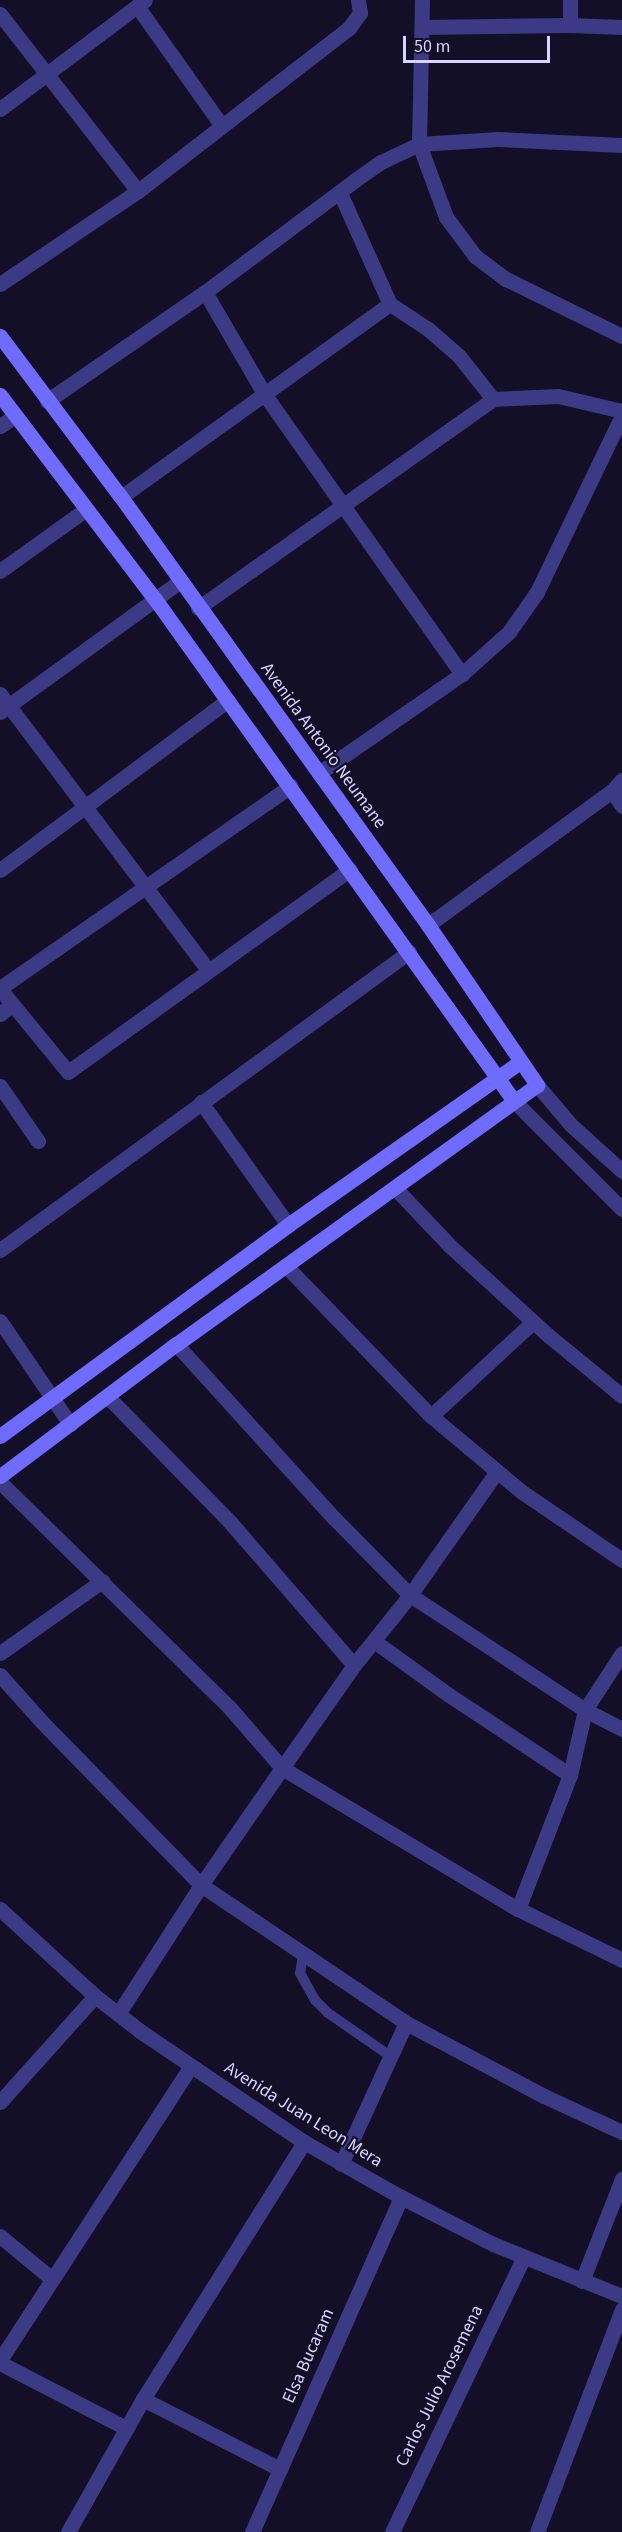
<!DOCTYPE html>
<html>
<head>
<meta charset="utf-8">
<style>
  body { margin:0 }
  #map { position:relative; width:622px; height:2532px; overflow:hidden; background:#130f26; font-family:"Source Sans 3",sans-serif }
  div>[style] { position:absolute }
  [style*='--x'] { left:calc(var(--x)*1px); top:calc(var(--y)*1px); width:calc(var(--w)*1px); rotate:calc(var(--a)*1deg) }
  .lane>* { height:10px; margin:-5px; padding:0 5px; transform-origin:5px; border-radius:5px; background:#3d3a85 }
  .street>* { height:15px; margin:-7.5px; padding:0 7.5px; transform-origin:7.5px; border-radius:7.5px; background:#3d3a85 }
  .secondary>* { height:15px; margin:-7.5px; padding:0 7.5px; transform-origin:7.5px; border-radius:7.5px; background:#6f6bff }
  span { translate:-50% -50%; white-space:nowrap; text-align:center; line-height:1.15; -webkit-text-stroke:4.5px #130f26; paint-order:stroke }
  .street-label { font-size:18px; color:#d9d4ff }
  .scale { position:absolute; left:403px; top:36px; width:147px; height:27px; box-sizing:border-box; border:3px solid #d9d4ff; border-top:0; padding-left:8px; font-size:18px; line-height:21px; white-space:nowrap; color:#d9d4ff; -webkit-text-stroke:4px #130f26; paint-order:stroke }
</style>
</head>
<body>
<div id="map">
  <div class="lane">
    <div style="--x:303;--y:1955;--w:18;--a:99"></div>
    <div style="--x:300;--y:1973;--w:31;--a:61"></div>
    <div style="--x:315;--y:2000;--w:18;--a:45"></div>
    <div style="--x:328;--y:2013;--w:75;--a:34.7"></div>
  </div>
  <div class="street">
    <div style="--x:422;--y:0;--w:144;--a:91.2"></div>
    <div style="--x:419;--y:144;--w:78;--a:69.7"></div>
    <div style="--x:446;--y:217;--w:49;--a:53.4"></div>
    <div style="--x:475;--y:256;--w:39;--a:37"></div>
    <div style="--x:506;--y:279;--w:129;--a:26.2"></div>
    <div style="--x:570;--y:0;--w:25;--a:90"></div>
    <div style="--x:137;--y:6;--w:147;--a:54.7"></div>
    <div style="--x:0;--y:14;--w:224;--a:52.1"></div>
    <div style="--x:423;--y:27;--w:147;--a:-0.8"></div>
    <div style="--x:570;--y:25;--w:52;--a:2.2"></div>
    <div style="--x:0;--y:109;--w:181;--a:-36.9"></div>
    <div style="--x:340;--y:193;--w:122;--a:65.8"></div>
    <div style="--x:390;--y:304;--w:45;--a:33.3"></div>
    <div style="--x:428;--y:329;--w:41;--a:41.1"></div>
    <div style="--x:459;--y:356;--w:55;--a:51.7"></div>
    <div style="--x:0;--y:284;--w:166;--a:-34"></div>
    <div style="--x:138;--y:191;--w:267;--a:-37.7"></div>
    <div style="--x:349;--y:28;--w:19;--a:-54"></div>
    <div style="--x:360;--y:13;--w:13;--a:-99"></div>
    <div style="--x:205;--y:292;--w:119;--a:59.8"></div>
    <div style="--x:265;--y:395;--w:342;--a:54.8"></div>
    <div style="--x:47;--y:401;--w:192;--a:-34.6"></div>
    <div style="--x:205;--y:292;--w:187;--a:-36.7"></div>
    <div style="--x:355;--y:180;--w:32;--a:-35"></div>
    <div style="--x:381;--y:162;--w:42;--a:-25.3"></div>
    <div style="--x:419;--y:144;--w:79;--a:-3.6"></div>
    <div style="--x:498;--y:139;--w:124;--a:2.8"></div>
    <div style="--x:0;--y:426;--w:18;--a:-34"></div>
    <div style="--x:121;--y:497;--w:331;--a:-35.7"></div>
    <div style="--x:0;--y:571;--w:105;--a:-35.7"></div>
    <div style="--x:198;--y:608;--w:362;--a:-35.3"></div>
    <div style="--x:493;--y:399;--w:65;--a:-2.6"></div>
    <div style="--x:558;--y:396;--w:66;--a:13.2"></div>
    <div style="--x:0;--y:694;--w:346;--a:53"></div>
    <div style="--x:0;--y:712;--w:223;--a:-36"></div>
    <div style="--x:319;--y:773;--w:174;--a:-34.7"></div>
    <div style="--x:462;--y:674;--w:63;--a:-41.8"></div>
    <div style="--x:509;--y:632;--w:49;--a:-55"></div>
    <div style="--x:537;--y:592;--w:196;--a:-64.3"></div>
    <div style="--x:612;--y:791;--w:18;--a:56"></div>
    <div style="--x:0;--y:870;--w:284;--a:-36.7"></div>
    <div style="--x:428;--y:925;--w:228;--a:-36.1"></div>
    <div style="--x:612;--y:791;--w:15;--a:-48"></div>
    <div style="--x:0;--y:988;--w:354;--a:-34.8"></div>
    <div style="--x:0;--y:989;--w:107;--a:50.7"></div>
    <div style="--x:68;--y:1072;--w:347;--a:-35.7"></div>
    <div style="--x:0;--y:1014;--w:16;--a:-38"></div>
    <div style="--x:537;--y:1085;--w:52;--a:49.6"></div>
    <div style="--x:571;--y:1125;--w:69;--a:42"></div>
    <div style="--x:0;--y:1086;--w:67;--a:55.4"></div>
    <div style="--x:514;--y:1101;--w:153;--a:45"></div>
    <div style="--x:201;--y:1102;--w:151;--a:54.7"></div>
    <div style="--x:395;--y:1188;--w:80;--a:46.5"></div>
    <div style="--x:450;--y:1246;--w:134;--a:42.3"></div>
    <div style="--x:549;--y:1336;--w:94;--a:39.4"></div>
    <div style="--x:0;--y:1250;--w:506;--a:-36.08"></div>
    <div style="--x:286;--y:1266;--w:209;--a:46"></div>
    <div style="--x:431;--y:1416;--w:119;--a:39.9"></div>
    <div style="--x:522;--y:1492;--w:121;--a:34.2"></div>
    <div style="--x:0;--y:1321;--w:125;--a:55.8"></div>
    <div style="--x:176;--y:1344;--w:235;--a:47.8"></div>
    <div style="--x:334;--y:1518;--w:108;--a:45.4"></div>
    <div style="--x:410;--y:1595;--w:209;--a:33.3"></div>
    <div style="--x:585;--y:1710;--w:42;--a:27.2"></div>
    <div style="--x:108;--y:1397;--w:175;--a:45.7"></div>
    <div style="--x:230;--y:1522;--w:189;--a:49.1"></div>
    <div style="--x:431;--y:1416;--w:139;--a:-42.7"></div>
    <div style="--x:0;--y:1482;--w:321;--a:44.5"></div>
    <div style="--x:229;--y:1707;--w:81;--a:49"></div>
    <div style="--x:282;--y:1768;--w:275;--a:30.9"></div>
    <div style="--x:518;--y:1909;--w:116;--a:26.1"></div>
    <div style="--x:374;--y:1641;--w:92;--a:35.8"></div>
    <div style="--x:449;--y:1695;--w:145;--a:33.5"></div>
    <div style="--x:0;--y:1653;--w:125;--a:-35.2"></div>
    <div style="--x:0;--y:1675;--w:63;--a:48.2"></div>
    <div style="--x:42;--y:1722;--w:228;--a:45.7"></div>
    <div style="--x:201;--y:1885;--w:247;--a:33.9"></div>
    <div style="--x:406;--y:2023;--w:156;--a:27.9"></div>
    <div style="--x:544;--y:2096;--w:86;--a:24.8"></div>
    <div style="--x:0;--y:1909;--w:129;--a:42.5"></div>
    <div style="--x:95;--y:1996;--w:57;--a:37.9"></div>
    <div style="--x:140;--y:2031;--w:198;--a:34.1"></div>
    <div style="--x:304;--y:2142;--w:112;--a:29.6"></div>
    <div style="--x:401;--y:2197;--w:103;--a:27.1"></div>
    <div style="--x:493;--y:2244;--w:139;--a:22"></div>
    <div style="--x:518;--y:1909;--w:144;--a:-68.8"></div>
    <div style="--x:570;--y:1775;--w:67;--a:-77"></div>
    <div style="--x:585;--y:1710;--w:68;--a:-57"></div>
    <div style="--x:118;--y:2014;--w:153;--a:-57.2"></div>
    <div style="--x:201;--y:1885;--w:142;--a:-55.3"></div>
    <div style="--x:282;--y:1768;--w:126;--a:-55"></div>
    <div style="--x:354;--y:1665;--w:90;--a:-51.3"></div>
    <div style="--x:410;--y:1595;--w:151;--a:-54.9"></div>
    <div style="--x:0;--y:2102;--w:142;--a:-48.1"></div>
    <div style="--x:341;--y:2164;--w:155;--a:-65.3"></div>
    <div style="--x:0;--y:2236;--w:67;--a:39.6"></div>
    <div style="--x:582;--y:2281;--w:110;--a:-68.6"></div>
    <div style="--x:0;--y:2360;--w:349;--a:-57"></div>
    <div style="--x:0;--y:2363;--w:142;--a:27.3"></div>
    <div style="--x:143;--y:2399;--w:154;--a:27.1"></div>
    <div style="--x:68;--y:2532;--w:153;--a:-60.6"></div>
    <div style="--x:143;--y:2399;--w:303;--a:-57.9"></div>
    <div style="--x:252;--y:2532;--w:367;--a:-66"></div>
    <div style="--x:392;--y:2532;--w:305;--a:-64.4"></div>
    <div style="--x:537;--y:2532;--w:239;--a:-69.1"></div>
  </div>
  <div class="secondary">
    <div style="--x:0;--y:336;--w:201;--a:53.1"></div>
    <div style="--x:121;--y:497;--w:527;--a:54.35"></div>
    <div style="--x:428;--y:925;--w:194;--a:55.7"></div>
    <div style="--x:537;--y:1085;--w:444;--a:144.3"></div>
    <div style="--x:176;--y:1344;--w:220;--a:143.1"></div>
    <div style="--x:0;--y:395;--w:256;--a:52.8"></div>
    <div style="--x:155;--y:599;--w:617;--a:54.43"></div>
    <div style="--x:0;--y:1436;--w:357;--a:-36.2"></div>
    <div style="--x:288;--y:1225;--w:284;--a:-35.1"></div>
  </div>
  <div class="street-label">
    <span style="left:323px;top:746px;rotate:54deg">Avenida Antonio Neumane</span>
    <span style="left:303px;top:2115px;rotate:32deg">Avenida Juan Leon Mera</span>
    <span style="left:309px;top:2356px;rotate:-66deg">Elsa Bucaram</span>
    <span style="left:440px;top:2386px;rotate:-64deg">Carlos Julio Arosemena</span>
  </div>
  <div class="scale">50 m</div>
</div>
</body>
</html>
